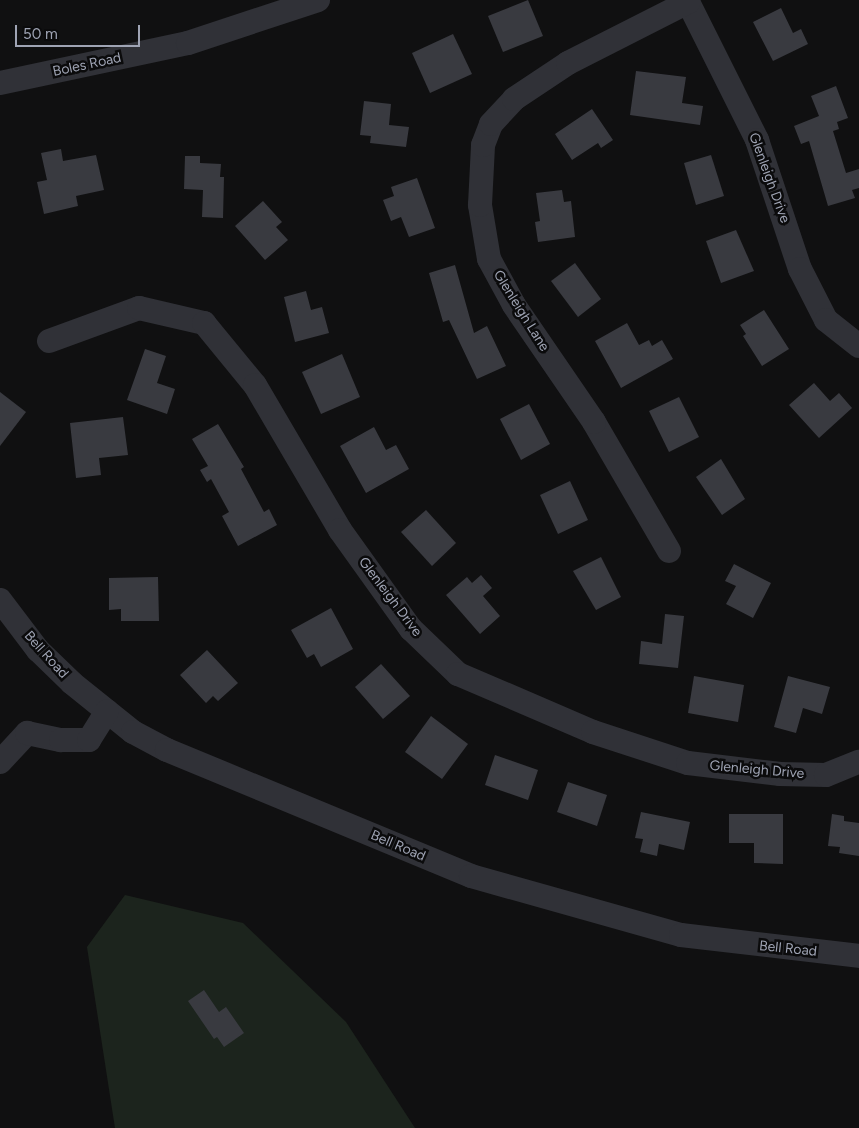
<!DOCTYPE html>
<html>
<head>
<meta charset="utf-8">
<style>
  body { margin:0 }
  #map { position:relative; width:859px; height:1128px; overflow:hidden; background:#101011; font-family:Figtree,sans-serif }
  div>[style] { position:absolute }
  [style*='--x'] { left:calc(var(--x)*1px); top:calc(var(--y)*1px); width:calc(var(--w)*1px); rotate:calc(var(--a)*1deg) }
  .green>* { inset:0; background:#1c241d }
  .building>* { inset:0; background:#393a40 }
  .minor>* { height:24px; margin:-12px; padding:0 12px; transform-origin:12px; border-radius:12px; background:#303137 }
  span { translate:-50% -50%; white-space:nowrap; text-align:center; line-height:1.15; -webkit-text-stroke:5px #0b0b0c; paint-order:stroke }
  .street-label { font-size:14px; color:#9fa4b4 }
  .scale { position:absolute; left:15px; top:25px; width:125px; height:22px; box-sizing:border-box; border:2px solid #9fa4b4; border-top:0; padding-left:6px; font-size:15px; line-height:18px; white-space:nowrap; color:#9fa4b4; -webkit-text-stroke:4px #0b0b0c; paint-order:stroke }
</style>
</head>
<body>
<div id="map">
  <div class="green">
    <div style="clip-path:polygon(125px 895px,243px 923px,346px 1022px,415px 1128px,115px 1128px,87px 947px)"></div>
  </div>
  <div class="building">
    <div style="clip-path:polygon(528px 0,543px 36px,503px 52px,488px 16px)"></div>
    <div style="clip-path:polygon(781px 8px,793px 33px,801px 29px,808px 44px,773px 61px,753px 22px)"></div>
    <div style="clip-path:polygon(453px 34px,472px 74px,430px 93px,412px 53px)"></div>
    <div style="clip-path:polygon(636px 71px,686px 77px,682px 103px,703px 106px,700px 125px,630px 115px)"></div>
    <div style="clip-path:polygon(836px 86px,848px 118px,837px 122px,839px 129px,833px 131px,846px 173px,859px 169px,859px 188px,852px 190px,855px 198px,828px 206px,809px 141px,801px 144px,794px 126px,819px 116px,811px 96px)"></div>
    <div style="clip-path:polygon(364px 101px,391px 104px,389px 125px,409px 127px,406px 147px,370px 143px,371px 136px,360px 135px)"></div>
    <div style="clip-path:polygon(592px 109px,613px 140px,601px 148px,598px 143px,572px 160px,555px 134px)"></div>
    <div style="clip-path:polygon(61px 149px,63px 161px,96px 155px,104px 190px,76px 196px,78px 206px,44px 214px,37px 182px,47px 180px,41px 153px)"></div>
    <div style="clip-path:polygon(711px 155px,724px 196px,696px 205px,684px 163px)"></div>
    <div style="clip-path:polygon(185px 156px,200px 156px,200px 163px,221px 164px,220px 177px,224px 177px,223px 218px,202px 217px,203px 190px,184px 189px)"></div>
    <div style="clip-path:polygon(417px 178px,435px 228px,409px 237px,401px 217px,391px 221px,383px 200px,394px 196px,391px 187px)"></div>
    <div style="clip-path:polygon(562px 190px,564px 202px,571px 201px,575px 237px,538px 242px,535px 222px,540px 221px,536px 193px)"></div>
    <div style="clip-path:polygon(263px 201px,282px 222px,276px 227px,288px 240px,265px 260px,235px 226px)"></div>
    <div style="clip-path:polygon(736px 230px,754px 271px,721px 283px,706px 241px)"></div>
    <div style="clip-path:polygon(575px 263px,601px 299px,578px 317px,551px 281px)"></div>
    <div style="clip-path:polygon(455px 265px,474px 333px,487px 326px,506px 366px,477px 379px,449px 320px,443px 322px,429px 273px)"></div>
    <div style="clip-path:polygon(306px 291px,311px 310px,322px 307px,329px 333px,295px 342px,284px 297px)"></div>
    <div style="clip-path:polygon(764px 310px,789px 349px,762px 366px,743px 336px,746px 334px,740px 325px)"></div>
    <div style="clip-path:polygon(627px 323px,639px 345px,649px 340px,652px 346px,662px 340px,673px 359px,621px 388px,595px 341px)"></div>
    <div style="clip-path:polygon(145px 349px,166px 356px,157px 383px,175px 389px,167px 414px,127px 400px)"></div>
    <div style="clip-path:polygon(342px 354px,360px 397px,321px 414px,302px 372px)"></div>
    <div style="clip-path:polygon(814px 383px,830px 401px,839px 393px,852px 408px,819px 438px,789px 405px)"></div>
    <div style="clip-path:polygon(0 392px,26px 412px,0 446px)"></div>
    <div style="clip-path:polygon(679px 397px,699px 437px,669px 452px,649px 411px)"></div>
    <div style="clip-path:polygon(529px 404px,550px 444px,521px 460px,500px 419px)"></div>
    <div style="clip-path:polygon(123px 417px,128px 455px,99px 458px,101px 475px,76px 478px,70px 423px)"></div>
    <div style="clip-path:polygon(218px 424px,244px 467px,241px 469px,264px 512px,269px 509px,277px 525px,238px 546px,222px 516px,229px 512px,211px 479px,207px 482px,200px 470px,208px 466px,192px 439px)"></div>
    <div style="clip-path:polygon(374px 427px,386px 450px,396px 445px,409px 469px,366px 493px,340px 446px)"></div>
    <div style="clip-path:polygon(721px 459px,745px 499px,722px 515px,696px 477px)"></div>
    <div style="clip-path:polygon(570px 481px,588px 520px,558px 534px,540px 495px)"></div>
    <div style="clip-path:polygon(426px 510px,456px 543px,432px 566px,401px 532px)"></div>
    <div style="clip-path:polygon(601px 557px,621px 597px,596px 610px,573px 571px)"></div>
    <div style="clip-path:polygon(734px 564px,771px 583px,753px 618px,726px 604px,736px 586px,725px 581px)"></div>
    <div style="clip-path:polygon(481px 575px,492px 588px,483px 596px,500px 616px,480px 634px,446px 595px,467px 577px,472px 583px)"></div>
    <div style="clip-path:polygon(158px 577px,159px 621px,121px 621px,121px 609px,109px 610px,109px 578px)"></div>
    <div style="clip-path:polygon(331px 608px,353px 649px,321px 667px,314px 654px,307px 658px,291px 630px)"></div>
    <div style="clip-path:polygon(665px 614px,684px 616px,678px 668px,639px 664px,641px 641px,662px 644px)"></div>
    <div style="clip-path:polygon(207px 650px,238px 683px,218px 701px,213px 696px,206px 703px,180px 675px)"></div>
    <div style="clip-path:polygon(381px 664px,410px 696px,383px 719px,355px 687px)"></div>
    <div style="clip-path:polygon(694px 676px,744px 685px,738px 722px,688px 713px)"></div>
    <div style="clip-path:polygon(788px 676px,830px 687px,822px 714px,803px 708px,796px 733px,774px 727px)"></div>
    <div style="clip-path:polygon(431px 716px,468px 744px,442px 779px,405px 752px)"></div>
    <div style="clip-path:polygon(495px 755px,538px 770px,528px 800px,485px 785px)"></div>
    <div style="clip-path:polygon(568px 782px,607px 795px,597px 826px,557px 812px)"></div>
    <div style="clip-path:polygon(641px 812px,690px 822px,684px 850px,659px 844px,657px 856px,640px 852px,643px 839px,635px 838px)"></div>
    <div style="clip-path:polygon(729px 814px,783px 814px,783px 864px,754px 863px,754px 843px,729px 843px)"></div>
    <div style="clip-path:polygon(832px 814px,844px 816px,844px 821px,859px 823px,859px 856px,839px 853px,840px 847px,828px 846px)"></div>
    <div style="clip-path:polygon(204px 990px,219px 1012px,226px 1007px,244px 1033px,224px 1047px,217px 1037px,214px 1039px,188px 1001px)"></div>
  </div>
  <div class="minor">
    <div style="--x:687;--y:0;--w:157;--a:63.4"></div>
    <div style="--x:757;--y:140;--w:136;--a:71.6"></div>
    <div style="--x:800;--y:269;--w:57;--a:63"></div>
    <div style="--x:826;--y:320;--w:42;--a:38.2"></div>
    <div style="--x:0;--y:83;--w:192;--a:-12"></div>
    <div style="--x:188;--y:43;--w:137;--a:-18.3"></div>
    <div style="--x:49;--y:341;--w:96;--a:-20.1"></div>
    <div style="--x:139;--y:308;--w:67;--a:13"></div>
    <div style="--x:204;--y:323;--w:80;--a:50.6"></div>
    <div style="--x:255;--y:385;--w:168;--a:59.6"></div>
    <div style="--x:340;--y:530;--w:122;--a:54.4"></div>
    <div style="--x:411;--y:629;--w:65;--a:43.8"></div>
    <div style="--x:458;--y:674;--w:147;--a:23.2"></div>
    <div style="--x:593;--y:732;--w:100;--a:18.1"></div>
    <div style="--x:688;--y:763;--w:93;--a:6.8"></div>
    <div style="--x:780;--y:774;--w:46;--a:1.2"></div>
    <div style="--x:826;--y:775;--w:35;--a:-22"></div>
    <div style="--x:669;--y:551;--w:149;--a:-120.2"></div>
    <div style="--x:594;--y:422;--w:142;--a:-124.4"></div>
    <div style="--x:514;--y:305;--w:52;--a:-118.5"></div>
    <div style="--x:489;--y:259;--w:55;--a:-99.5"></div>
    <div style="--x:480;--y:205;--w:60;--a:-87.1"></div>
    <div style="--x:483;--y:145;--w:22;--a:-69"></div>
    <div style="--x:491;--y:124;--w:34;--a:-47"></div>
    <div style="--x:514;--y:99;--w:65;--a:-33.7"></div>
    <div style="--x:568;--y:63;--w:135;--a:-26.9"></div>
    <div style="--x:0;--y:600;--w:63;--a:52.8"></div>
    <div style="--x:38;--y:650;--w:47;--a:44.1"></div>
    <div style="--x:72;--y:683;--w:78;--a:38.8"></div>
    <div style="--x:133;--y:732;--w:38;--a:28"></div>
    <div style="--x:167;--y:750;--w:329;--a:22.5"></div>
    <div style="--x:471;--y:876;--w:218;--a:15.7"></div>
    <div style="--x:681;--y:935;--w:179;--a:6.7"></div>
    <div style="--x:0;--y:762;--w:40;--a:-47"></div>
    <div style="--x:27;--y:733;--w:35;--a:12"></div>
    <div style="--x:61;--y:740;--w:28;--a:0"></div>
    <div style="--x:89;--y:740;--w:34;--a:-58"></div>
  </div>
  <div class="street-label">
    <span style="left:87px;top:65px;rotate:-12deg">Boles Road</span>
    <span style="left:769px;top:178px;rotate:70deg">Glenleigh Drive</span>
    <span style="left:521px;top:311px;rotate:58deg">Glenleigh Lane</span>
    <span style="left:390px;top:597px;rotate:53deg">Glenleigh Drive</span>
    <span style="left:46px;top:655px;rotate:48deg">Bell Road</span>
    <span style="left:757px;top:770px;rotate:5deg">Glenleigh Drive</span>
    <span style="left:398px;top:846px;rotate:23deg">Bell Road</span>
    <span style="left:788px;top:949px;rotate:6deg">Bell Road</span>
  </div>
  <div class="scale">50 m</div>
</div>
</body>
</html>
